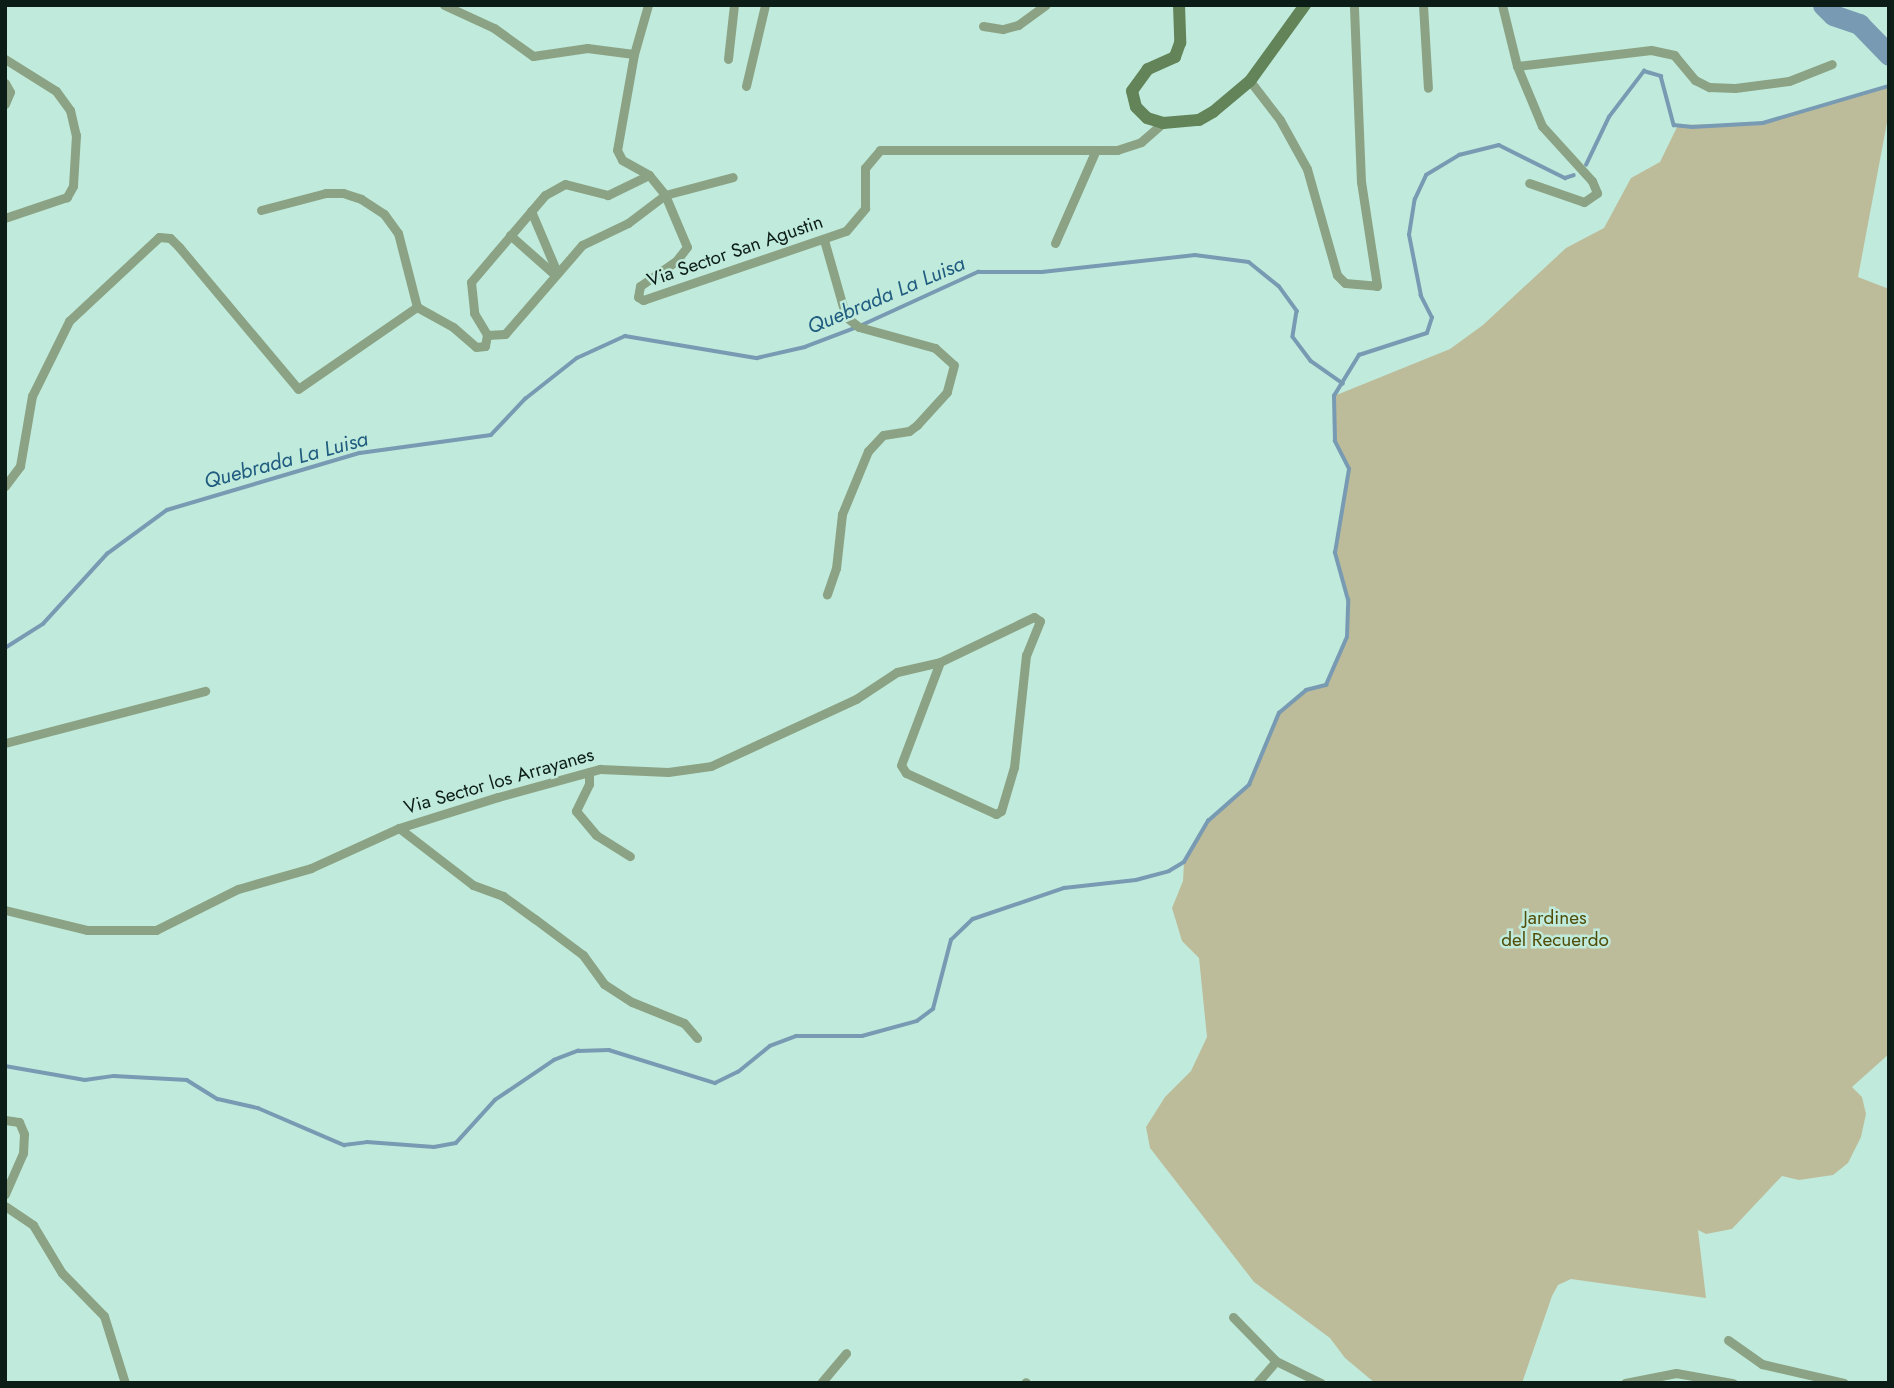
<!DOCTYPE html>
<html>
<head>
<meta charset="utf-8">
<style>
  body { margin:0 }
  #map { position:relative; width:1894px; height:1388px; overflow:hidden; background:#c0ebdc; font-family:Jost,sans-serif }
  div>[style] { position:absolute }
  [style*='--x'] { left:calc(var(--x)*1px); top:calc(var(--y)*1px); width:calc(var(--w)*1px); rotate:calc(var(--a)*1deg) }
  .green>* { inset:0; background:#bdbc9a }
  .stream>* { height:3.5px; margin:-1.75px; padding:0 1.75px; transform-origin:1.75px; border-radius:1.75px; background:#789bb3 }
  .river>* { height:21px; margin:-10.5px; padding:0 10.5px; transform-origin:10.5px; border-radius:10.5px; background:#789bb3 }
  .street>* { height:9px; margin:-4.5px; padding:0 4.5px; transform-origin:4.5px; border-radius:4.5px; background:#8ba384 }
  .secondary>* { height:12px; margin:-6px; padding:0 6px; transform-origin:6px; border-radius:6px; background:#628458 }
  span { translate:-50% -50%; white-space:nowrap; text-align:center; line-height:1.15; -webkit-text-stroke:5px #c0ebdc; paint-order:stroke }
  .street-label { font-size:19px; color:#0c1c17 }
  .park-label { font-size:19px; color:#514d09 }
  .water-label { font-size:21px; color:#205c7f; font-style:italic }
  .frame { position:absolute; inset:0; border:7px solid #0c1c17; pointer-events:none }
</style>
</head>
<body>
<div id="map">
  <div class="green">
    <div style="clip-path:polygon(1889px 86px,1889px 112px,1858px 277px,1889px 289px,1889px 1054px,1852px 1087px,1862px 1097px,1866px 1114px,1861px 1137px,1848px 1163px,1833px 1175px,1799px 1180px,1782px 1176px,1732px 1229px,1706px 1234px,1698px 1230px,1706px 1298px,1571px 1279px,1558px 1285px,1552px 1296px,1522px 1383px,1375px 1383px,1345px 1358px,1330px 1338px,1254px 1282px,1150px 1148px,1146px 1127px,1165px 1097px,1191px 1071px,1207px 1037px,1199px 958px,1182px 941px,1172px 908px,1183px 881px,1184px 862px,1208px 821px,1249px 785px,1279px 713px,1306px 690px,1326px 685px,1347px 637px,1348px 600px,1335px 553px,1349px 469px,1335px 441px,1334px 396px,1450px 349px,1483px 325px,1566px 248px,1604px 228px,1631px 178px,1660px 162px,1678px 125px,1763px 123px)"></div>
  </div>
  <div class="stream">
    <div style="--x:1586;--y:165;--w:53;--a:-64.4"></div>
    <div style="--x:1609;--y:117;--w:58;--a:-52.7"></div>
    <div style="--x:1644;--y:71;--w:18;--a:16"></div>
    <div style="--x:1661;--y:76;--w:51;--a:75.1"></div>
    <div style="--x:1674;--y:125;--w:18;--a:6"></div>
    <div style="--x:1692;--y:127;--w:71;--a:-3.2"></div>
    <div style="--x:1763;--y:123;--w:131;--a:-16.4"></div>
    <div style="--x:862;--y:325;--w:128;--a:-24.6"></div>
    <div style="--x:978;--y:272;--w:64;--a:0"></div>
    <div style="--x:1042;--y:272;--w:154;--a:-6.3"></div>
    <div style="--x:1195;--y:255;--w:54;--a:7.4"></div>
    <div style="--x:1249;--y:262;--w:38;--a:39"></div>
    <div style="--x:1279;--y:286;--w:31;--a:54"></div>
    <div style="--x:1297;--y:311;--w:26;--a:99"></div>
    <div style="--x:1293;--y:337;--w:30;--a:53"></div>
    <div style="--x:1311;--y:361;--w:39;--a:35"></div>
    <div style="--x:5;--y:648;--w:45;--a:-32.3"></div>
    <div style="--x:43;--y:624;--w:95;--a:-47.6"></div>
    <div style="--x:107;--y:554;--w:74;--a:-36.3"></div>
    <div style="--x:167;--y:510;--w:201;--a:-16.5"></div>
    <div style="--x:360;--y:453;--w:132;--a:-7.8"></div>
    <div style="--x:491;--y:435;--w:50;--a:-46.6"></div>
    <div style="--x:525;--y:399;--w:66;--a:-38.3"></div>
    <div style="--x:577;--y:358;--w:53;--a:-24.6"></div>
    <div style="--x:625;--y:336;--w:134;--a:9.5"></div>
    <div style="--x:757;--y:358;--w:49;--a:-12.9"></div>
    <div style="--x:805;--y:347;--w:53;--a:-20.8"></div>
    <div style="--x:5;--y:1066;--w:81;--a:9.9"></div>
    <div style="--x:85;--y:1080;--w:29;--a:-8"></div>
    <div style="--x:114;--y:1076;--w:73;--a:3.1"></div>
    <div style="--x:187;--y:1080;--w:36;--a:32"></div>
    <div style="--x:218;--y:1099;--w:41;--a:12.7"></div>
    <div style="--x:258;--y:1108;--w:94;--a:23.3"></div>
    <div style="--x:344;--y:1145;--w:23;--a:-7"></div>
    <div style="--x:367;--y:1142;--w:67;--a:4.3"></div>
    <div style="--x:434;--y:1147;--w:22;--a:-10"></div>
    <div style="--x:456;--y:1143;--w:58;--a:-47.8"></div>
    <div style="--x:495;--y:1100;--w:71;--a:-34.1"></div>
    <div style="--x:554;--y:1060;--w:26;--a:-21"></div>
    <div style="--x:578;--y:1051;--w:31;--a:-2"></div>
    <div style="--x:609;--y:1050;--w:111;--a:17.3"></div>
    <div style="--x:715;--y:1083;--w:25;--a:-26"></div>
    <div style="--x:738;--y:1072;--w:41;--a:-39.1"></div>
    <div style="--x:770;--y:1046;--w:28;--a:-21"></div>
    <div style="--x:796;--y:1036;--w:66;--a:0"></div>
    <div style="--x:862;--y:1036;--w:57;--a:-15.3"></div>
    <div style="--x:917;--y:1021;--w:20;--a:-37"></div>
    <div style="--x:933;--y:1009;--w:71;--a:-75.4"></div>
    <div style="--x:951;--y:940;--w:30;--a:-44"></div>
    <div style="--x:973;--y:919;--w:96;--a:-18.8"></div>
    <div style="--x:1064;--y:888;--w:72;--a:-6.3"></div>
    <div style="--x:1136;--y:880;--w:34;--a:-15"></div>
    <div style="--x:1169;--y:871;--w:17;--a:-31"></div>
    <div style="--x:1184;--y:862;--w:48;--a:-59.7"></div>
    <div style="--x:1208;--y:821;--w:55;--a:-41.3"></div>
    <div style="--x:1249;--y:785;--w:78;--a:-67.4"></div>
    <div style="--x:1279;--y:713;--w:35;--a:-40"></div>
    <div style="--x:1306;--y:690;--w:21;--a:-14"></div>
    <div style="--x:1326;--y:685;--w:52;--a:-66.4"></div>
    <div style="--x:1347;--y:637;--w:37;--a:-88"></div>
    <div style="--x:1348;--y:600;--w:49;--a:-105.5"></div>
    <div style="--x:1335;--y:553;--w:85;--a:-80.5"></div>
    <div style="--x:1349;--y:469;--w:31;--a:-117"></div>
    <div style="--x:1335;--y:441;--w:45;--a:-91.3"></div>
    <div style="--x:1334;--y:396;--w:48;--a:-58.6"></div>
    <div style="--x:1359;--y:355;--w:71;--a:-17.9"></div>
    <div style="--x:1427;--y:333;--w:16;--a:-72"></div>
    <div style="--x:1432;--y:318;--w:25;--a:-117"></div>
    <div style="--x:1421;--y:296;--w:62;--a:-101.1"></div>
    <div style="--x:1409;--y:235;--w:36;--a:-81"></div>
    <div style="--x:1415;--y:199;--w:26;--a:-65"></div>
    <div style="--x:1426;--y:175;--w:39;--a:-31"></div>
    <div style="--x:1459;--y:155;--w:41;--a:-14"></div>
    <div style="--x:1499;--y:145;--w:74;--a:26.6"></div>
    <div style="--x:1565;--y:178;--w:9;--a:-18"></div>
  </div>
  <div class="river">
    <div style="--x:1823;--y:5;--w:14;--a:45"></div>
    <div style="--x:1833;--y:15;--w:28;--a:19"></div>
    <div style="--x:1859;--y:24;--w:43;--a:45.9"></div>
  </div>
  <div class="street">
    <div style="--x:444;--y:5;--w:55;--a:24.7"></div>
    <div style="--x:494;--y:28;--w:48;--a:35.7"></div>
    <div style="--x:533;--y:56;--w:55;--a:-8.4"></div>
    <div style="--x:587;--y:48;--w:47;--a:7.3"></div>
    <div style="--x:648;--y:5;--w:51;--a:105.9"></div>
    <div style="--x:634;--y:54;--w:97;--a:100"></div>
    <div style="--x:617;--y:150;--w:11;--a:63"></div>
    <div style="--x:622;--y:160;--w:31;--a:29"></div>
    <div style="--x:649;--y:175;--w:26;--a:51"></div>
    <div style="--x:665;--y:195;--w:56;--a:67.1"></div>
    <div style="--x:687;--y:247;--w:18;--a:128"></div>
    <div style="--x:676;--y:261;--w:44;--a:145.2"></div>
    <div style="--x:640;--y:286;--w:11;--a:100"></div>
    <div style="--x:638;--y:297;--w:6;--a:31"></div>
    <div style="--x:643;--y:300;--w:214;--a:-18.8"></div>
    <div style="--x:846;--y:231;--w:30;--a:-50"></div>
    <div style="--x:865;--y:208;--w:40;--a:-90"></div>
    <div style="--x:865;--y:168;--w:23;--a:-50"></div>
    <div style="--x:880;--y:150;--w:237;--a:0"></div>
    <div style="--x:1117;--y:150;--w:25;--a:-18"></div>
    <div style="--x:1141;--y:142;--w:29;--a:-41"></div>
    <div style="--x:1423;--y:5;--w:83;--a:86.6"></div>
    <div style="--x:1502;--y:5;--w:63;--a:76.2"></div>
    <div style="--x:1517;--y:66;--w:65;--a:67.4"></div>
    <div style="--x:1542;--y:126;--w:74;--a:47.7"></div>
    <div style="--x:1592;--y:181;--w:13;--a:67"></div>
    <div style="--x:1597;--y:193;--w:16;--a:145"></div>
    <div style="--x:1584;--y:202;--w:58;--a:-160.9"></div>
    <div style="--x:983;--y:26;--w:20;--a:9"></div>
    <div style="--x:1003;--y:29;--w:16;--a:-15"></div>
    <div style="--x:1018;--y:25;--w:34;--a:-36"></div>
    <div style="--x:5;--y:59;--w:60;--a:32.1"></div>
    <div style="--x:56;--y:91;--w:24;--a:54"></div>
    <div style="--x:70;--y:110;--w:26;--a:77"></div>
    <div style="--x:76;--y:135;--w:51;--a:93.4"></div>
    <div style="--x:73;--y:186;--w:13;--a:119"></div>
    <div style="--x:67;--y:197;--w:65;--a:161.3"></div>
    <div style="--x:728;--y:59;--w:54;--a:-83.7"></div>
    <div style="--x:1517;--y:66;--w:135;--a:-6.8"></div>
    <div style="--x:1651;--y:50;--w:24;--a:12"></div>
    <div style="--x:1674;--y:55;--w:33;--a:50"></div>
    <div style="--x:1695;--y:80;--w:16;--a:27"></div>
    <div style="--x:1709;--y:87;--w:26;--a:2"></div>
    <div style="--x:1735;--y:88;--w:54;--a:-7.4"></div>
    <div style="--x:1789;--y:81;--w:46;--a:-21.6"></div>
    <div style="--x:1250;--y:81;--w:49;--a:52.4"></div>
    <div style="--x:1280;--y:120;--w:56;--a:61.1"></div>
    <div style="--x:1307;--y:169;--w:110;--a:74.2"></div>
    <div style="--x:1337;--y:275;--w:11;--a:45"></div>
    <div style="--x:1345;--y:283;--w:32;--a:5"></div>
    <div style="--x:1377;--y:286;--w:105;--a:-98.7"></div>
    <div style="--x:1361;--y:182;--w:177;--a:-92.3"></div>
    <div style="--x:5;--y:83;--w:10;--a:61"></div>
    <div style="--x:10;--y:92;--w:13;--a:113"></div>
    <div style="--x:746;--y:86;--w:83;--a:-76.8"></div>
    <div style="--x:649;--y:175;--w:46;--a:154"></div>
    <div style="--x:608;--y:195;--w:44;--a:-165.7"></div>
    <div style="--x:565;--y:184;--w:23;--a:151"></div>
    <div style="--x:545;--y:195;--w:114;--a:130.4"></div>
    <div style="--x:471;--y:282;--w:31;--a:84"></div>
    <div style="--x:474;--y:313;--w:26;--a:59"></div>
    <div style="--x:487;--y:335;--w:18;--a:-3"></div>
    <div style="--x:505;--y:334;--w:118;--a:-49.1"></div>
    <div style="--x:582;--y:245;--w:51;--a:-25.6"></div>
    <div style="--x:628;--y:223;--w:46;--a:-37.1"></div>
    <div style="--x:665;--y:195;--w:70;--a:-14.8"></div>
    <div style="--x:261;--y:210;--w:67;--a:-14.7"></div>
    <div style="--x:326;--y:193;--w:17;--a:0"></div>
    <div style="--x:343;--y:193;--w:19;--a:18"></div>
    <div style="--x:361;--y:199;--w:27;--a:33"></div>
    <div style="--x:384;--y:214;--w:24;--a:54"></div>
    <div style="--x:398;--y:233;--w:76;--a:75.6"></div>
    <div style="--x:417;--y:307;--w:41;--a:29.1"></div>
    <div style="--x:453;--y:327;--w:30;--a:41"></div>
    <div style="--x:476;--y:347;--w:9;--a:-6"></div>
    <div style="--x:485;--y:346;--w:11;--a:-80"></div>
    <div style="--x:531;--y:211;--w:64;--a:67"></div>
    <div style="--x:510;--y:235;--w:59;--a:41.6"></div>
    <div style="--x:824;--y:240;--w:80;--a:74.1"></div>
    <div style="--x:846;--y:317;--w:16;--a:38"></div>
    <div style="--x:859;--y:327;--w:79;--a:15.4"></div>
    <div style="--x:935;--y:348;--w:25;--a:42"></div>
    <div style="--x:954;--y:365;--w:28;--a:105"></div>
    <div style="--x:947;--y:392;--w:45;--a:132.3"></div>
    <div style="--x:917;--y:425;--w:10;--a:143"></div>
    <div style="--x:909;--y:431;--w:26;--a:171"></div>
    <div style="--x:883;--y:435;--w:22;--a:133"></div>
    <div style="--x:868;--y:451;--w:68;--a:112.4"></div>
    <div style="--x:842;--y:514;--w:54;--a:96.3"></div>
    <div style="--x:836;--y:568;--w:28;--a:109"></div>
    <div style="--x:1055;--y:243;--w:99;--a:-66.3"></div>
    <div style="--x:5;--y:486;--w:25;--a:-53"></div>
    <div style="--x:20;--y:466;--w:71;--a:-80.3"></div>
    <div style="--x:32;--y:396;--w:84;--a:-63.7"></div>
    <div style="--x:69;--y:321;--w:123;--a:-43"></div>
    <div style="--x:159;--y:237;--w:11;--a:5"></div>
    <div style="--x:170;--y:238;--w:13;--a:45"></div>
    <div style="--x:179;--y:247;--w:185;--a:50"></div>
    <div style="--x:298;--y:389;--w:145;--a:-34.6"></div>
    <div style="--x:5;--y:743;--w:207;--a:-14.6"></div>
    <div style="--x:589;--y:772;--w:12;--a:90"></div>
    <div style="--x:589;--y:784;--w:30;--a:116"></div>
    <div style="--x:576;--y:811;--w:31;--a:50"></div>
    <div style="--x:596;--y:835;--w:40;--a:32"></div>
    <div style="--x:399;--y:828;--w:93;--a:37.6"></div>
    <div style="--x:473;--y:885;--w:32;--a:20"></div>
    <div style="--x:503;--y:896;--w:39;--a:36"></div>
    <div style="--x:535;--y:919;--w:60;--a:36.9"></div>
    <div style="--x:583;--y:955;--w:36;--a:54"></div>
    <div style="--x:604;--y:984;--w:33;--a:33"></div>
    <div style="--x:632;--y:1002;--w:56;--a:22"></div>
    <div style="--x:684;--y:1023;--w:20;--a:49"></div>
    <div style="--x:5;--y:910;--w:84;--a:13.7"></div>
    <div style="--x:87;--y:930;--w:69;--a:0"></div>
    <div style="--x:156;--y:930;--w:92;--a:-26.6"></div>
    <div style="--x:238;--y:889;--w:76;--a:-16"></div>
    <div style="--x:311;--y:868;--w:97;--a:-24.4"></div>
    <div style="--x:399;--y:828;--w:104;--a:-17.4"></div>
    <div style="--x:498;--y:797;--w:106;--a:-15.4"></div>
    <div style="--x:600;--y:769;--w:68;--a:2.5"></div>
    <div style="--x:668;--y:772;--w:43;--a:-7.9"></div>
    <div style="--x:711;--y:766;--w:160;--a:-24.8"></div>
    <div style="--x:856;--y:699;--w:49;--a:-33.4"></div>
    <div style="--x:897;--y:672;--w:44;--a:-13.1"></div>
    <div style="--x:940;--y:662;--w:104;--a:-25.6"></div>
    <div style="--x:1034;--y:617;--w:7;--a:34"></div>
    <div style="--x:1040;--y:621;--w:37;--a:112"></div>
    <div style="--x:1026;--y:655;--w:113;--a:96.1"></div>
    <div style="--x:1014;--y:767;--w:46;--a:106.5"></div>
    <div style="--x:1001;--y:811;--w:6;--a:149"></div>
    <div style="--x:996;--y:814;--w:99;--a:-155.5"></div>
    <div style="--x:906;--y:773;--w:9;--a:-122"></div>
    <div style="--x:901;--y:765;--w:110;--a:-69.3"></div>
    <div style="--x:5;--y:1120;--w:14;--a:8"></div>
    <div style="--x:19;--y:1122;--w:13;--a:67"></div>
    <div style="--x:24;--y:1134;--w:19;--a:93"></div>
    <div style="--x:23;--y:1153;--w:45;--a:113.7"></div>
    <div style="--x:5;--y:1206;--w:34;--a:34"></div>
    <div style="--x:33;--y:1225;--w:56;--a:58.9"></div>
    <div style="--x:62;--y:1273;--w:60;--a:45.7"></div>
    <div style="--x:104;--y:1316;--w:70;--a:72.6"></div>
    <div style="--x:1233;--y:1317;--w:62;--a:45.7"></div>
    <div style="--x:1276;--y:1361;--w:50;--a:26.1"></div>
    <div style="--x:1728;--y:1340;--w:42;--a:35.2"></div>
    <div style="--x:1762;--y:1364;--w:84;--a:13"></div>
    <div style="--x:821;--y:1383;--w:39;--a:-50"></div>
    <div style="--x:1025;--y:1383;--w:1;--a:-45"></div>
    <div style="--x:1257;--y:1383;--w:29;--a:-49"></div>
    <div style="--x:1625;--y:1383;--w:52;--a:-11.1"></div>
    <div style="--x:1676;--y:1373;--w:58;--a:10"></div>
  </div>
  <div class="secondary">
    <div style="--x:1179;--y:5;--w:38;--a:88"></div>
    <div style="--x:1180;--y:43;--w:15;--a:110"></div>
    <div style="--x:1175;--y:57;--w:30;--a:156"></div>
    <div style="--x:1148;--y:69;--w:27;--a:126"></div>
    <div style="--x:1132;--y:91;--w:16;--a:76"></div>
    <div style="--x:1136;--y:107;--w:16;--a:45"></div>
    <div style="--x:1147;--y:118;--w:17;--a:17"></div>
    <div style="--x:1163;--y:123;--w:36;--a:-5"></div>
    <div style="--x:1199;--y:120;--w:16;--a:-30"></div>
    <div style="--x:1213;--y:112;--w:48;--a:-40"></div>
    <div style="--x:1250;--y:81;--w:94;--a:-54.1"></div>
  </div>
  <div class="street-label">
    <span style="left:735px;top:251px;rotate:-19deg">Via Sector San Agustin</span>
    <span style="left:499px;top:781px;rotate:-16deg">Via Sector los Arrayanes</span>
  </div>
  <div class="park-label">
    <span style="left:1555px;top:929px">Jardines<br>del Recuerdo</span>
  </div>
  <div class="water-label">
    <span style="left:886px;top:295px;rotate:-23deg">Quebrada La Luisa</span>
    <span style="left:286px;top:460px;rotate:-15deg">Quebrada La Luisa</span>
  </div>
  <div class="frame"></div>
</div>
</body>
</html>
